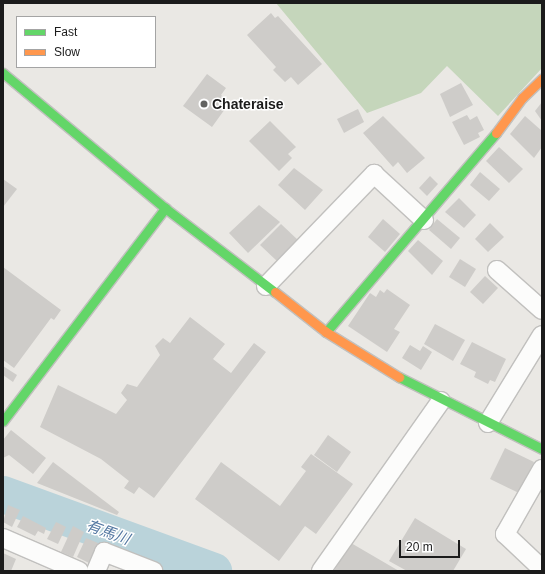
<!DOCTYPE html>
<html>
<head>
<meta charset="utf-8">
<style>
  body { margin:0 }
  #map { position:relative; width:545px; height:574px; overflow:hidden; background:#eae8e4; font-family:Helvetica,"Noto Sans JP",sans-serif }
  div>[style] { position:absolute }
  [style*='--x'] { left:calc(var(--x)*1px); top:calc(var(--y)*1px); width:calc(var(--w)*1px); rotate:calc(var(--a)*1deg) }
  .forest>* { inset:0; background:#c5d6bb }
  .river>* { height:37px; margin:-18.5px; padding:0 18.5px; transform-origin:18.5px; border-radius:18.5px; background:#bad3da }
  .building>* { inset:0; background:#ceccc9 }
  .roads { filter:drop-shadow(1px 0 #c1c0be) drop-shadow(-1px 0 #c1c0be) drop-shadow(0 1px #c1c0be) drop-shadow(0 -1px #c1c0be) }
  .street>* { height:18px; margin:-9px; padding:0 9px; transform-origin:9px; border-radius:9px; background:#fcfcfb }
  .fast>* { height:9px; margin:-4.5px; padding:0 4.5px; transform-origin:4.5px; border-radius:4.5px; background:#63d668 }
  .slow>* { height:9px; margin:-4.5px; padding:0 4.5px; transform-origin:4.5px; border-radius:4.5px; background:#ff974d }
  .dots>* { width:11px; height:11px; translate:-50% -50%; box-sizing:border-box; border:2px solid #fff; border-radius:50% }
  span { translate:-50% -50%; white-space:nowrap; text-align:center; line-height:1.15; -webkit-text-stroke:3px #fff; paint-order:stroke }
  .poi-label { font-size:14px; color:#1b1b1b; font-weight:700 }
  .left { translate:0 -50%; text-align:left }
  .water-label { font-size:15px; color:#5277a1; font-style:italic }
  .frame { position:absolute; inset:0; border:4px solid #1b1b1b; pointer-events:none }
  .legend { position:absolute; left:16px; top:16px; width:140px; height:52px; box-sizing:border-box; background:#fff; border:1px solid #a4a4a4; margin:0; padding:5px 7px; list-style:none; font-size:12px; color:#1b1b1b }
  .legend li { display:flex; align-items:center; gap:8px; height:20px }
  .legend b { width:20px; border:1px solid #a4a4a4 }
  .scale { position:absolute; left:399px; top:540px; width:61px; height:18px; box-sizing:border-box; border:2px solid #1b1b1b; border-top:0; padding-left:5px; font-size:12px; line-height:14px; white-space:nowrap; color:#1b1b1b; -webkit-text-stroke:3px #fff; paint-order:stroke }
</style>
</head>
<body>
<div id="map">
  <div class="forest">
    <div style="clip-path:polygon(276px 3px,542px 3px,542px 68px,498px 116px,447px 66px,421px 93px,367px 113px)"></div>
  </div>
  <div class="river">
    <div style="--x:3;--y:494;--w:224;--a:20.1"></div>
  </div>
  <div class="building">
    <div style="clip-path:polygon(271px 13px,275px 18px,278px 16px,322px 64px,298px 85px,291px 77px,285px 82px,273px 70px,276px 67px,247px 35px)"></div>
    <div style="clip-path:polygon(207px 74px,226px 88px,221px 95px,230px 102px,212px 127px,183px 106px)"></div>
    <div style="clip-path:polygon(461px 83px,473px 105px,450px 117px,440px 94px)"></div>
    <div style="clip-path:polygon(542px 102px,542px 121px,535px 111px)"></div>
    <div style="clip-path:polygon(358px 109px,364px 122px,344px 133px,337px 119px)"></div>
    <div style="clip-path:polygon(467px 115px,470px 120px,477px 116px,484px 130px,478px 133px,480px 137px,464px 145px,452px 122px)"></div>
    <div style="clip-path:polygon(383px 116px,425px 158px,407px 173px,398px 162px,393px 167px,363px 133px)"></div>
    <div style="clip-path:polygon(525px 116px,542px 131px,542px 147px,534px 158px,510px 134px)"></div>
    <div style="clip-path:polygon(270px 121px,296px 147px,288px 154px,292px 158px,279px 171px,249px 141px)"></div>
    <div style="clip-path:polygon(499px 147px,523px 169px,509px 183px,486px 161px)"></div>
    <div style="clip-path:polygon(294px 168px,323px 190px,305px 210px,278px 185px)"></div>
    <div style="clip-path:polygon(480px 172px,500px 189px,489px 201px,470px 185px)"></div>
    <div style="clip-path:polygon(430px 176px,438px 184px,427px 196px,419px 188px)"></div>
    <div style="clip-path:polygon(3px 179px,17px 189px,3px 207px)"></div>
    <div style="clip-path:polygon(459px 198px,476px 215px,464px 228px,445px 212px)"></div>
    <div style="clip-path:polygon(259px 205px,280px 222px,248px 253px,229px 233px)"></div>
    <div style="clip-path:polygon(383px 219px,400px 234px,385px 252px,368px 237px)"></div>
    <div style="clip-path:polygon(437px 219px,460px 238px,451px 249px,429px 230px)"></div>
    <div style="clip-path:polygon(490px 223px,504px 237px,488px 252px,475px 239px)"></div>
    <div style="clip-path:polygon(281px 224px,299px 241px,278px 262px,260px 245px)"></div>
    <div style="clip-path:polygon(418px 240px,443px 261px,432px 275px,408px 251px)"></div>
    <div style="clip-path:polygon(460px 259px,476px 269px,465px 287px,449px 277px)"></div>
    <div style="clip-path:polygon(3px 267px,61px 310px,54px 320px,51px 318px,14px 368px,3px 360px)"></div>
    <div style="clip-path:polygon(485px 276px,498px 288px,483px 304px,470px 292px)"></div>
    <div style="clip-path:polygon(387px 289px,410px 305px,394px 329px,400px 332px,387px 352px,348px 326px,370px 293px,376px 297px,380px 290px,384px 293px)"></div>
    <div style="clip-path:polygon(190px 317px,225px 344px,213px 359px,231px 373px,254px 343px,266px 352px,154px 498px,139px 487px,134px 494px,124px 488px,129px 481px,101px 459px,40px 427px,58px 385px,116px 414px,127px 400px,121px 393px,127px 384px,137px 387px,160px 355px,155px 346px,163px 338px,170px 343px)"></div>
    <div style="clip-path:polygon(435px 324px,465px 340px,453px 361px,424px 344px)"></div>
    <div style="clip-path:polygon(472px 342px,506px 359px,495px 382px,490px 380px,488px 384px,474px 377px,476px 372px,460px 364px)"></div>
    <div style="clip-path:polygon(410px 345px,420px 351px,423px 346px,432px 352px,421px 370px,402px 358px)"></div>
    <div style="clip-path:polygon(3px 366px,17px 375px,13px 382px,3px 375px)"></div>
    <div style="clip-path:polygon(11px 430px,46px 458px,33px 474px,9px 455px,3px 458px,3px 440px)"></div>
    <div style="clip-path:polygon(328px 435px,351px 452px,337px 472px,314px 455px)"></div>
    <div style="clip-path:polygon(505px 448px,534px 462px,519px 493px,490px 479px)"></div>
    <div style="clip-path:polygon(311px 454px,353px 484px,316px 534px,305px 526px,279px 561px,195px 499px,221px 462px,280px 506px,306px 471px,301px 467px)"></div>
    <div style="clip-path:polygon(53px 462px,119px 512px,117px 515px,37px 483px)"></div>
    <div style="clip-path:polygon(8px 505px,20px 510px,12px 527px,3px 522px)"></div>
    <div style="clip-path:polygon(23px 516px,46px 528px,44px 534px,38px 531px,35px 536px,17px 527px)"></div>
    <div style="clip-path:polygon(415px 518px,466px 549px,453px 571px,407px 571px,389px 561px)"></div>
    <div style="clip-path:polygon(56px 522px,66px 527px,58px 544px,47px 539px)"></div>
    <div style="clip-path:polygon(73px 526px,84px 532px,73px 557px,61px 552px)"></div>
    <div style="clip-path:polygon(86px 538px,98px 543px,89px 563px,77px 557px)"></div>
    <div style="clip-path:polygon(351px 543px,399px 571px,334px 571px)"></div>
    <div style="clip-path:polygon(3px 553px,16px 559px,11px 571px,3px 571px)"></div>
  </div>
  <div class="roads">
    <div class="street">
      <div style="--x:497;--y:270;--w:60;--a:41.6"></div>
      <div style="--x:266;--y:286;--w:156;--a:-46"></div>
      <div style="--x:374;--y:174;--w:68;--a:42.6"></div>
      <div style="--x:488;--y:423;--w:103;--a:-58.5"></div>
      <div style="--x:542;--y:469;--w:75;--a:119.6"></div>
      <div style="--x:505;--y:534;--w:51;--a:43.4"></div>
      <div style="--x:3;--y:538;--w:83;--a:23.5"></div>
      <div style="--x:96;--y:571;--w:21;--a:-67"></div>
      <div style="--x:104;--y:552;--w:53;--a:21.2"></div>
      <div style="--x:321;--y:571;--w:208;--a:-54.8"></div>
    </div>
    <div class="fast">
      <div style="--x:3;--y:73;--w:211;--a:39.8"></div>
      <div style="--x:165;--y:208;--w:138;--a:37.4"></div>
      <div style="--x:326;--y:332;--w:262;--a:-49.5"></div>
      <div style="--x:399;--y:377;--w:160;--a:26.7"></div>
      <div style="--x:3;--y:421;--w:268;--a:-52.7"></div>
    </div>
    <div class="slow">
      <div style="--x:496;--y:133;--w:44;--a:-53.4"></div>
      <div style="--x:522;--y:98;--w:28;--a:-44"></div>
      <div style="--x:275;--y:292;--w:65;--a:38.1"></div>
      <div style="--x:326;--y:332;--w:86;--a:31.7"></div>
    </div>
  </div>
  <div class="dots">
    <div style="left:204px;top:104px;background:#636361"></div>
  </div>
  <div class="poi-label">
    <span class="left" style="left:212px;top:104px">Chateraise</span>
  </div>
  <div class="water-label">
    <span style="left:108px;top:532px;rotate:20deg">有馬川</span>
  </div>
  <div class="frame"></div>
  <ul class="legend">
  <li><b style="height:5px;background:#63d668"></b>Fast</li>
  <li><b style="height:5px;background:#ff974d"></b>Slow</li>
  </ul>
  <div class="scale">20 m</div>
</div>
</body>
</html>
